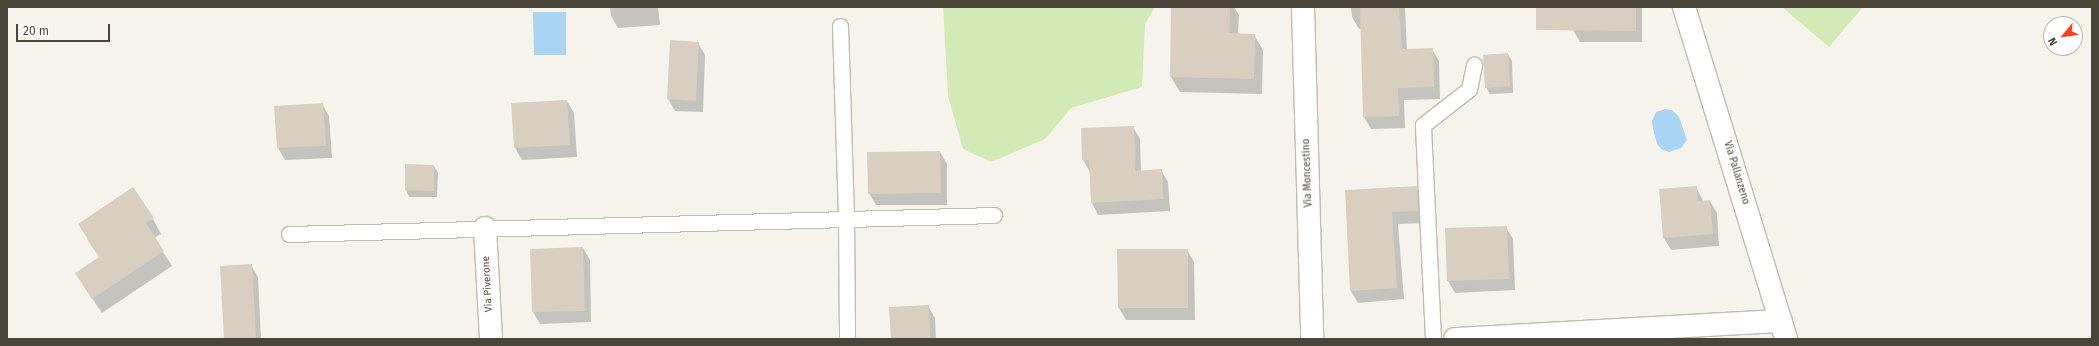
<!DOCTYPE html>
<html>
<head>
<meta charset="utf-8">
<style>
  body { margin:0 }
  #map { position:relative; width:2099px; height:346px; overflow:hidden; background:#f6f3ec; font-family:"Fira Sans",sans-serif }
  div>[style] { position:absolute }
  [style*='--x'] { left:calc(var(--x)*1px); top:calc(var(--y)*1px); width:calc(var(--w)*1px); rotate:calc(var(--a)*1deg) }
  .green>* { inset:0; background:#d2eab5 }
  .water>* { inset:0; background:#a9d4f2 }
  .shadow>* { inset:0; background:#0003 }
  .building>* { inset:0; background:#d8cfc1 }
  .roads { filter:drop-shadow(1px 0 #c2bbae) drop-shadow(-1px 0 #c2bbae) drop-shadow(0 1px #c2bbae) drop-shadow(0 -1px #c2bbae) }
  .lane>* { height:15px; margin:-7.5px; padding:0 7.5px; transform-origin:7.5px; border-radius:7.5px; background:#fff }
  .street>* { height:22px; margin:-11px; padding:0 11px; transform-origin:11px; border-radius:11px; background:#fff }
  span { translate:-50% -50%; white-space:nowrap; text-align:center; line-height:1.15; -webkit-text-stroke:3.5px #fff; paint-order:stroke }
  .street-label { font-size:10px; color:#4b4439 }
  .frame { position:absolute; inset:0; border:8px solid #4b4439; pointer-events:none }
  .north { position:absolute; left:2043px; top:16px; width:40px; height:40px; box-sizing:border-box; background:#fff; border:1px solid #b7b4b0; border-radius:50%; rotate:241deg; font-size:11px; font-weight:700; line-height:16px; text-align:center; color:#4b4439 }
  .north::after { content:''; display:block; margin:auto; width:14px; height:18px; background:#fc3f1d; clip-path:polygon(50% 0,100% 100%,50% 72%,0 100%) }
  .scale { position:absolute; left:16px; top:24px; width:94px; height:18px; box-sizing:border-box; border:2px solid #4b4439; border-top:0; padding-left:5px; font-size:12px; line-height:14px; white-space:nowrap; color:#4b4439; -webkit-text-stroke:3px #fff; paint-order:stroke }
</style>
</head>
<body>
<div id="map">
  <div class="green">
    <div style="clip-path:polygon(943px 7px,1155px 7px,1145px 24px,1142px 87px,1071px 108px,1045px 139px,991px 162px,963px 149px,948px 96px)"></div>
    <div style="clip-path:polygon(1782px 7px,1863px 7px,1829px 47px)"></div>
  </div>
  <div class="water">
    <div style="clip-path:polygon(533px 12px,566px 12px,566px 55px,534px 55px)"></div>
    <div style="clip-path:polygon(1665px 109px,1672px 110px,1679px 117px,1687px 140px,1681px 148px,1669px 152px,1661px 149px,1657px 144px,1653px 129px,1652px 121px,1656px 112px)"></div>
  </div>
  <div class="shadow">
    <div style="clip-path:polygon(610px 7px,658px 7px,660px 25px,618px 28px,611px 16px)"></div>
    <div style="clip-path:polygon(1172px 7px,1234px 7px,1239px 15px,1238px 34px,1254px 35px,1263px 50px,1262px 94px,1180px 92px,1171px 77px)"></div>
    <div style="clip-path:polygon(1351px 7px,1405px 7px,1407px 50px,1432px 49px,1439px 61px,1440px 99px,1404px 100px,1405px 128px,1371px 129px,1364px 117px,1361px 29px,1359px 29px,1352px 17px)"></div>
    <div style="clip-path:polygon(1573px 7px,1642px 7px,1642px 42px,1580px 42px,1573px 30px)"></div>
    <div style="clip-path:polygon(698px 43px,705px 55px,703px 112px,675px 111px,668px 99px)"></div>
    <div style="clip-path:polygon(1508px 54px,1512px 61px,1513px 93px,1490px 94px,1486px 87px)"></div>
    <div style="clip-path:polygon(567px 101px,574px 113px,577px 157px,522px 160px,515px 148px,512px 104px)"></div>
    <div style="clip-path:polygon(322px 104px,329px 116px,332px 158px,285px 160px,278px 148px)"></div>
    <div style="clip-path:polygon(1133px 127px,1140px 139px,1141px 171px,1161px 170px,1168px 182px,1170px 211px,1098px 215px,1092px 203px,1090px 172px,1083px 160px,1082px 129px)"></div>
    <div style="clip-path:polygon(940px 152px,947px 164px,947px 205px,876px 205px,869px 193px)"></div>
    <div style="clip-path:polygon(434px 166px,438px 173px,437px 197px,409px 197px,406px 190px)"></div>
    <div style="clip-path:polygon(1416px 187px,1423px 199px,1424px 223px,1398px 224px,1404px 299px,1358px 303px,1351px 291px,1346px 191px)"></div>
    <div style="clip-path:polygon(1696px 187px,1703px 201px,1710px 201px,1717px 213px,1719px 246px,1671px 250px,1664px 238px)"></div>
    <div style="clip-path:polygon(153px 219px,161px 234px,154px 238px,172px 266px,102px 313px,85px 288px,100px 258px,87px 239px)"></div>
    <div style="clip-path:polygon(1506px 227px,1513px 239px,1515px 290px,1455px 293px,1448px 281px)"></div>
    <div style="clip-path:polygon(583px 248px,590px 260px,591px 322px,540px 324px,533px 312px)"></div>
    <div style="clip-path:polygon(1118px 250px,1187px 250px,1194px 262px,1195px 320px,1126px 320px,1119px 308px)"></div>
    <div style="clip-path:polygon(251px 265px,258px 277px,261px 339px,225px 339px)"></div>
    <div style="clip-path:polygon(928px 306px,935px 318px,936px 339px,892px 339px)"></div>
  </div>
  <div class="building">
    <div style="clip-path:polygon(1171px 7px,1230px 7px,1229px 33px,1255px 34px,1254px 79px,1170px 77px)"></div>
    <div style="clip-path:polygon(1360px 7px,1399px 7px,1402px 49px,1433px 48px,1434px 87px,1398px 88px,1399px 116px,1363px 117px)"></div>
    <div style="clip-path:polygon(1536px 7px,1636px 7px,1636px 31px,1536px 30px)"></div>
    <div style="clip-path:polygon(670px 40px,699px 42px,696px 101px,667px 99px)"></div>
    <div style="clip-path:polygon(1508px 53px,1510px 86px,1485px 88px,1483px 55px)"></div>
    <div style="clip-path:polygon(567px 100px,570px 145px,514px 148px,511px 103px)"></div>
    <div style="clip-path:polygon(323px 103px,326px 146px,277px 148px,274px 106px)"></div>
    <div style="clip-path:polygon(1134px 126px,1135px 171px,1162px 169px,1163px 199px,1091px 203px,1089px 160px,1082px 160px,1081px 128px)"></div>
    <div style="clip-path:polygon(940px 151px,941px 193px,868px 194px,867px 152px)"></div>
    <div style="clip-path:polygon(405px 164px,434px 165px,434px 191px,405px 190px)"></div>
    <div style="clip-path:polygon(1417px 186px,1418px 211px,1392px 212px,1397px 288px,1350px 291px,1345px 190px)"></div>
    <div style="clip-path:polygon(1697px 186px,1698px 201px,1710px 200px,1713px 234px,1663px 238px,1659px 189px)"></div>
    <div style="clip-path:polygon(133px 187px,154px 218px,146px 223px,164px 251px,92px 299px,75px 273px,99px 257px,78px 224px)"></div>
    <div style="clip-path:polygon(1507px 226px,1509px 279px,1447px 281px,1445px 228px)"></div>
    <div style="clip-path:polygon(583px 247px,585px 311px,532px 312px,530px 249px)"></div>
    <div style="clip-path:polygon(1117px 249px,1188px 249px,1188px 308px,1118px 308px)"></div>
    <div style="clip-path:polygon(252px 264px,256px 339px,224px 339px,220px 266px)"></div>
    <div style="clip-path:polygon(929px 305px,930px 339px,891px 339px,889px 307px)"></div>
  </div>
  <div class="roads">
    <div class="lane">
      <div style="--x:840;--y:26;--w:193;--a:88.2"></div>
      <div style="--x:846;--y:219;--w:120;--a:89.5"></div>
      <div style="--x:289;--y:234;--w:705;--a:-1.54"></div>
      <div style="--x:1433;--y:339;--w:214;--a:-92.7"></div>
      <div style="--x:1423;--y:125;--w:58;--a:-38"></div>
      <div style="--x:1469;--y:89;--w:25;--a:-78"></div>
    </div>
    <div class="street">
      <div style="--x:1303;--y:7;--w:332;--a:88.4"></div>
      <div style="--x:1684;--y:7;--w:347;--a:72.9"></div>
      <div style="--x:485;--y:228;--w:111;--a:86.9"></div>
      <div style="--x:1455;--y:339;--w:326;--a:-3.2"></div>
    </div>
  </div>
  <div class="street-label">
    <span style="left:1308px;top:173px;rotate:-92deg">Via Moncestino</span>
    <span style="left:1736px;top:173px;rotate:73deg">Via Pallanzeno</span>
    <span style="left:488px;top:284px;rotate:-93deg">Via Piverone</span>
  </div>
  <div class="frame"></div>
  <div class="north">N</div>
  <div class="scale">20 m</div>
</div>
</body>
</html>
